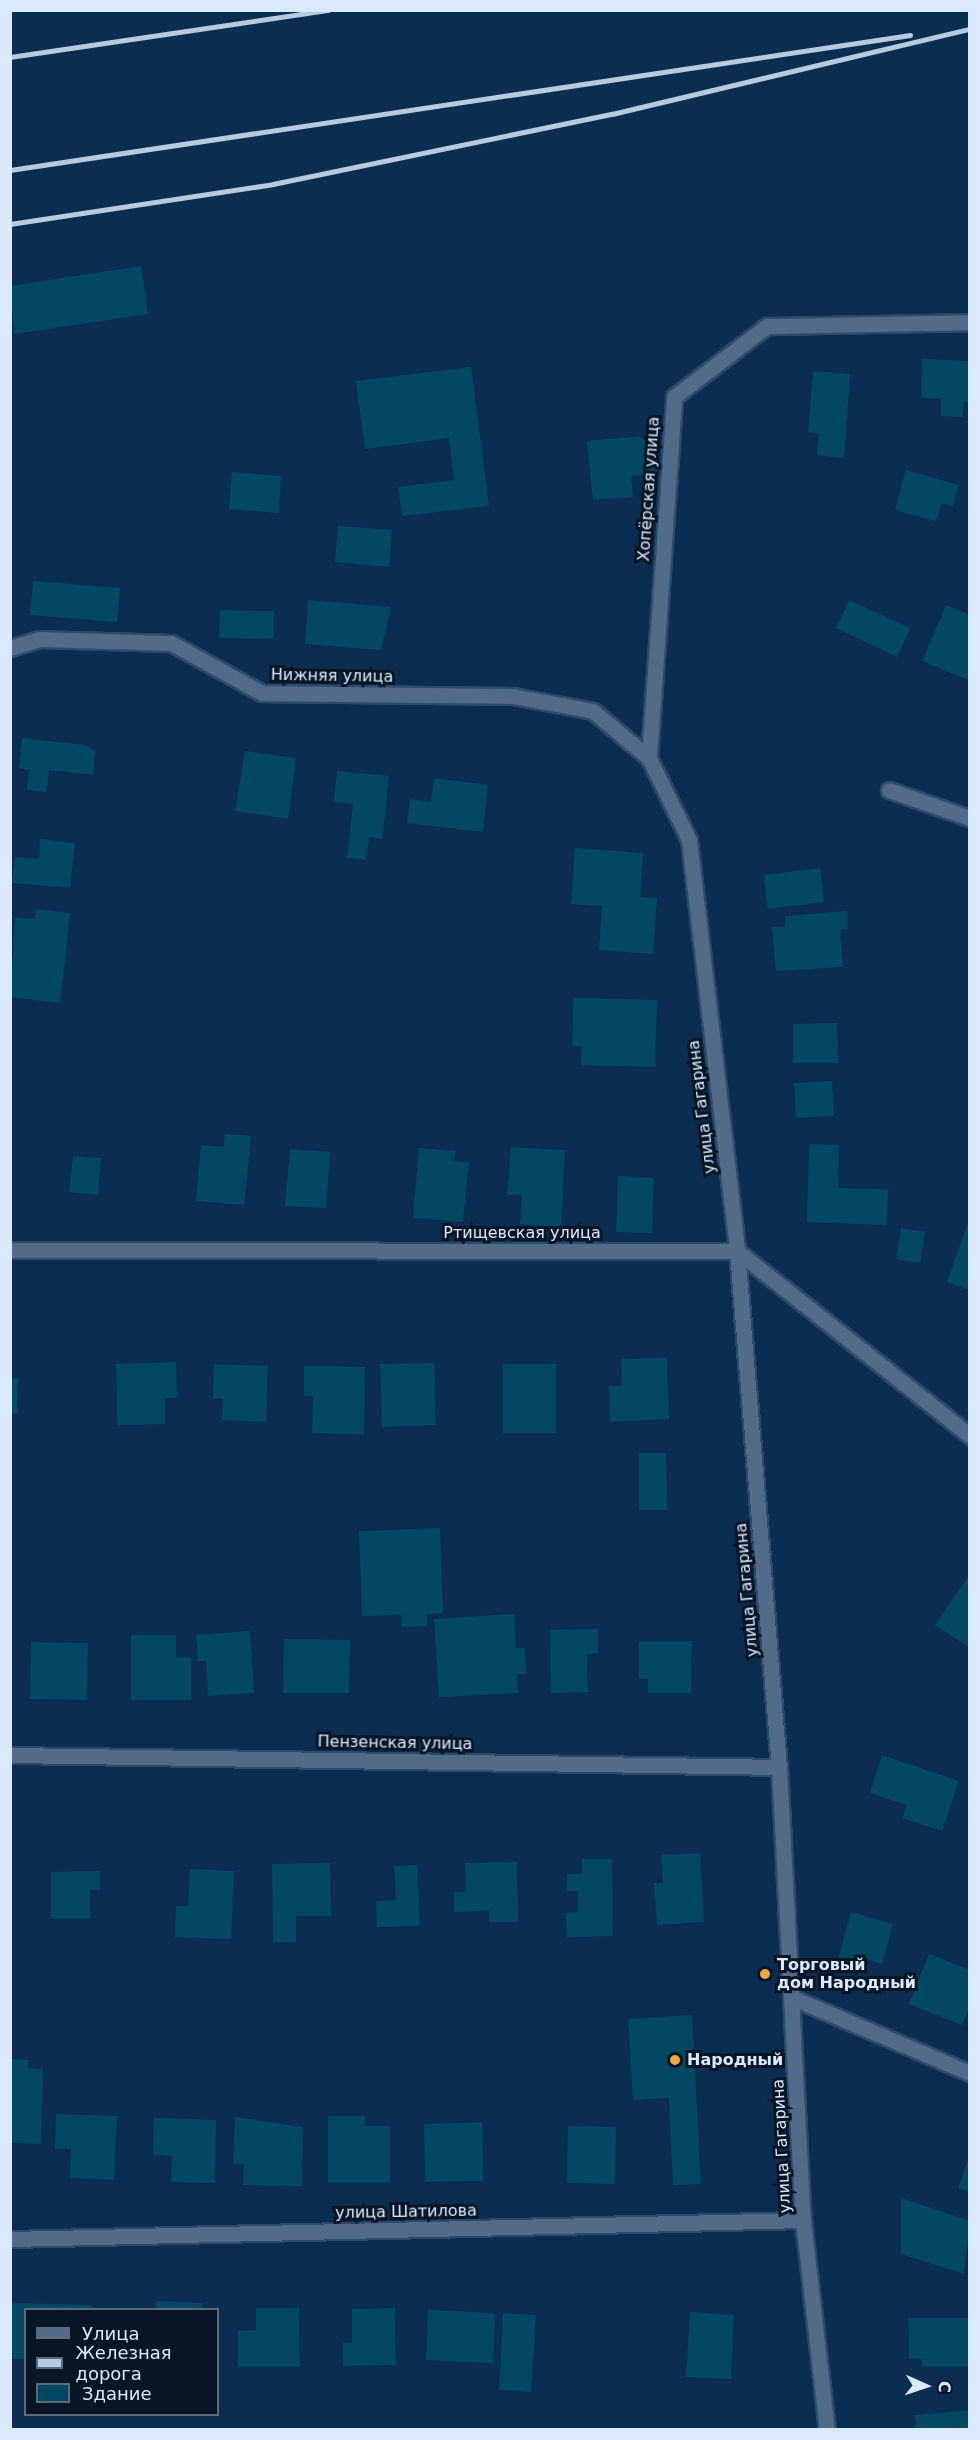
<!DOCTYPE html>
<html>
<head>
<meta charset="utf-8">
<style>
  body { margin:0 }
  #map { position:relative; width:980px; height:2440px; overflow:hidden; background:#0b2d51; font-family:"DejaVu Sans",sans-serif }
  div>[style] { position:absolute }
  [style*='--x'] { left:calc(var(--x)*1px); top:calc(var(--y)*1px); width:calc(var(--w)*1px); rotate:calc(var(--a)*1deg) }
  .building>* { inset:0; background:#034863 }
  .roads { filter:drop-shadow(2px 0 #2c4b6c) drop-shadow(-2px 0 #2c4b6c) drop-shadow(0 2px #2c4b6c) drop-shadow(0 -2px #2c4b6c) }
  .minor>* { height:15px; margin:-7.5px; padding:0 7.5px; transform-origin:7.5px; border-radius:7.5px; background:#526b88 }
  .tertiary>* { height:15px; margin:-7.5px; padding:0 7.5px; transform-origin:7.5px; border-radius:7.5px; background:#526b88 }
  .rail>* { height:4.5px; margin:-2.25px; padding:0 2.25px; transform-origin:2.25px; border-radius:2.25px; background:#b7cadf }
  .dots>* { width:16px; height:16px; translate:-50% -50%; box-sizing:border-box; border:3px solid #071525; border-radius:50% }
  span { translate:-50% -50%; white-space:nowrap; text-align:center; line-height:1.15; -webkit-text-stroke:6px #071525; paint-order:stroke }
  .street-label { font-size:16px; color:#daeafc }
  .poi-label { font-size:16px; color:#daeafc; font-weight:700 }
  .left { translate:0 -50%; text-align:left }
  .frame { position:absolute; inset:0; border:12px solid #daeafc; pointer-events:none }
  .legend { position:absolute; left:24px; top:2308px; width:195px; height:108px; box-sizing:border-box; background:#071525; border:2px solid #5b6a7b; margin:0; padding:8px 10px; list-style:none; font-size:18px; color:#daeafc }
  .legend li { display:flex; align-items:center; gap:12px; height:30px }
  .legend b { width:30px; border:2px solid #5b6a7b }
  .north { position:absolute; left:896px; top:2356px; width:60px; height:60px; -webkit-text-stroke:4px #071525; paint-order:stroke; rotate:93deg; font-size:16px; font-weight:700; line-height:24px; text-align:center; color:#daeafc }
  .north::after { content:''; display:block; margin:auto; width:21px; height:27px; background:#daeafc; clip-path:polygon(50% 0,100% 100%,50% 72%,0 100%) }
</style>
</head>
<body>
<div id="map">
  <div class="building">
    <div style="clip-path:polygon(141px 266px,148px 314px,14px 334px,10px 286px)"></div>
    <div style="clip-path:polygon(922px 359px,970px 361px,970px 402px,964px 402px,963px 417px,941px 416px,941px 399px,921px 398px)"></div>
    <div style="clip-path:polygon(471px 367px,489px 506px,402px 516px,398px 487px,454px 480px,449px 438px,365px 449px,356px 381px)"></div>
    <div style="clip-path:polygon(813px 371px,850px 374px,844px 458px,817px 455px,819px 433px,808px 432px)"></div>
    <div style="clip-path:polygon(654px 435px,657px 473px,631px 476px,633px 497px,593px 500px,587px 441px)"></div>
    <div style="clip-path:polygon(906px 470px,959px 485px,953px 506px,942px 503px,936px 521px,895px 510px)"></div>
    <div style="clip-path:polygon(232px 472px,281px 476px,279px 513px,229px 509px)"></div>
    <div style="clip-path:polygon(338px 526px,392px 530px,389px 567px,335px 562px)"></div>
    <div style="clip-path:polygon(33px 581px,120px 588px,117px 622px,30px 615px)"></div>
    <div style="clip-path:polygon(308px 600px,391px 607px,381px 650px,305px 644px)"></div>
    <div style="clip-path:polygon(849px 600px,910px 628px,897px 657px,836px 628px)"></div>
    <div style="clip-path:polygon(946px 605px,970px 615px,970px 681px,922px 661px)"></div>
    <div style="clip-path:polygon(220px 610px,274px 611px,273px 639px,219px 638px)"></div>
    <div style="clip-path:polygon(22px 738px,85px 745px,95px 751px,93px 775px,49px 770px,46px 792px,27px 790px,29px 770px,19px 768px)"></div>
    <div style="clip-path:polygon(245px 751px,296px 758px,288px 819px,235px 811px)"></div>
    <div style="clip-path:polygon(337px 771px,389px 776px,382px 839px,369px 837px,366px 860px,347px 858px,353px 804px,334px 802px)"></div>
    <div style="clip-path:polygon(434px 778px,488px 785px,483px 832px,407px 823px,410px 799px,431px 802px)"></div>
    <div style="clip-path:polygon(40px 839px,75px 843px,70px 888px,12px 883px,15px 857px,39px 859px)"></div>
    <div style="clip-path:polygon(575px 848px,643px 853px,640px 897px,657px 898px,653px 954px,599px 950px,602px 906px,571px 904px)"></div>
    <div style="clip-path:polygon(820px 868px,824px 902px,768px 909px,764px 875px)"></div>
    <div style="clip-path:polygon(36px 909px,70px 913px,60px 1003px,10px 997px,15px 917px,35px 919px)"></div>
    <div style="clip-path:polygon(847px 911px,848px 929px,840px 930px,843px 967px,776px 971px,772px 927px,785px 927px,785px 916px)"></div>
    <div style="clip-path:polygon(573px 998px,657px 1000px,655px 1067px,581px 1065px,582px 1047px,572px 1046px)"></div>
    <div style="clip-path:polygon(837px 1023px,838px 1063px,793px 1063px,793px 1024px)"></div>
    <div style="clip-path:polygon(832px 1081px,834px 1116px,796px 1118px,794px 1083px)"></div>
    <div style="clip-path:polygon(225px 1134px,251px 1136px,244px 1205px,196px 1201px,201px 1145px,224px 1147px)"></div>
    <div style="clip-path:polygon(809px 1144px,839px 1145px,838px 1188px,888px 1189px,887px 1225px,807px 1222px)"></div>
    <div style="clip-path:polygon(511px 1147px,565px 1150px,561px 1227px,520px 1224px,522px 1195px,507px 1195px)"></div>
    <div style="clip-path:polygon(419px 1148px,455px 1151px,454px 1161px,469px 1162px,463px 1222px,413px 1218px)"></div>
    <div style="clip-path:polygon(290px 1149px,330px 1152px,326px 1208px,285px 1206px)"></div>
    <div style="clip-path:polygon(73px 1156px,101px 1158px,98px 1195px,69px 1192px)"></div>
    <div style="clip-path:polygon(618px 1176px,654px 1178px,652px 1233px,616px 1232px)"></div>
    <div style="clip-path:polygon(969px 1219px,970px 1219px,970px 1290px,947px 1282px)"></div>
    <div style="clip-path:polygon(901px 1228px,925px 1232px,920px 1263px,896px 1259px)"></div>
    <div style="clip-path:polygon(667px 1358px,669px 1419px,610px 1422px,609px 1386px,622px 1386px,621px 1359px)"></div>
    <div style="clip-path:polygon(176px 1362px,177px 1398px,165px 1398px,165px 1424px,117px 1425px,116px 1364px)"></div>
    <div style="clip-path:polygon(434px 1363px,436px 1425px,382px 1427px,380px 1364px)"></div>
    <div style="clip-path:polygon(214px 1364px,268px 1366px,266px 1422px,222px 1420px,223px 1399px,213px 1399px)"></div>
    <div style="clip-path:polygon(503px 1364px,556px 1364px,556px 1433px,503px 1433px)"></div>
    <div style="clip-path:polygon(304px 1366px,365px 1367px,364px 1434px,312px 1433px,313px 1396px,304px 1396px)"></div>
    <div style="clip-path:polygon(10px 1378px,18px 1378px,17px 1414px,10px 1414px)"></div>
    <div style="clip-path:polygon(639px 1453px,666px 1453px,667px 1510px,639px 1510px)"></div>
    <div style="clip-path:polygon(440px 1528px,443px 1613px,427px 1614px,427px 1626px,402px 1627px,402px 1615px,362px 1616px,359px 1531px)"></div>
    <div style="clip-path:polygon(970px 1574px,970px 1648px,935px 1625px)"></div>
    <div style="clip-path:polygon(514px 1614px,516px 1648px,525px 1648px,526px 1674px,517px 1674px,518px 1693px,439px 1697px,434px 1619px)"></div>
    <div style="clip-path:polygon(598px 1629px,598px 1653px,587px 1654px,588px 1692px,551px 1693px,550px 1630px)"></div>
    <div style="clip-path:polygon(250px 1631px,254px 1693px,208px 1696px,206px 1661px,198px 1661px,196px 1635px)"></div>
    <div style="clip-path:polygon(131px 1635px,176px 1635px,176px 1657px,191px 1657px,191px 1700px,131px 1700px)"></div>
    <div style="clip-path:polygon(284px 1639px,350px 1640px,349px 1693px,283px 1693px)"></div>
    <div style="clip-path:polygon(639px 1641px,692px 1641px,691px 1693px,648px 1693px,648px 1679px,639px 1679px)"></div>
    <div style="clip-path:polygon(31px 1642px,88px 1643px,87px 1700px,30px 1699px)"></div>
    <div style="clip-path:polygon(882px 1755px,959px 1781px,942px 1831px,903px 1818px,906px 1805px,870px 1793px)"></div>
    <div style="clip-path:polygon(700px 1853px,704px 1922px,657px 1925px,654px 1883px,663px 1883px,661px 1855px)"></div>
    <div style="clip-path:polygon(582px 1859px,612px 1859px,613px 1936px,567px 1937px,566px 1913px,578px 1912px,578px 1891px,567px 1891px,567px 1874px,582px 1874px)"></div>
    <div style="clip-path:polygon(517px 1862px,518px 1922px,489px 1922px,489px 1911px,454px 1912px,454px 1892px,466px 1892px,465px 1863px)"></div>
    <div style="clip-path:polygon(330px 1863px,331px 1916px,296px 1916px,296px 1942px,273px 1943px,272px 1864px)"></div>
    <div style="clip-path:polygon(417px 1865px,420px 1926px,377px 1927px,376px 1901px,396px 1900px,394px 1866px)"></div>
    <div style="clip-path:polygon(190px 1869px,234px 1871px,231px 1939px,175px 1937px,176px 1906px,188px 1906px)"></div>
    <div style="clip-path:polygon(100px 1871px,100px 1890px,90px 1890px,90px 1919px,51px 1919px,51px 1872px)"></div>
    <div style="clip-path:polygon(851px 1912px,893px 1924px,882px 1964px,866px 1959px,861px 1974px,836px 1967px)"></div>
    <div style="clip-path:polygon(929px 1954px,970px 1970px,970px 2007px,962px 2025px,909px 2004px)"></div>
    <div style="clip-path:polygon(692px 2015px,701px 2184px,673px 2185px,669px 2098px,633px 2100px,628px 2019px)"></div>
    <div style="clip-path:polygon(10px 2059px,28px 2060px,28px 2068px,43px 2069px,41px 2144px,10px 2143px)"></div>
    <div style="clip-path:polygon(56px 2114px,117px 2116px,114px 2180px,70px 2178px,71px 2149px,55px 2149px)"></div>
    <div style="clip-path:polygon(328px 2116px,365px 2116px,365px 2126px,390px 2126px,390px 2183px,328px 2183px)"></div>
    <div style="clip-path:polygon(235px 2117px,303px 2127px,302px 2186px,243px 2185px,244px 2164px,233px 2164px)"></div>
    <div style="clip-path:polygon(154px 2118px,216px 2120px,215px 2183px,171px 2182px,172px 2156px,153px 2155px)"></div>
    <div style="clip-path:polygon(482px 2122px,483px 2181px,425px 2182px,424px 2124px)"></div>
    <div style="clip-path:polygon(568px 2126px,616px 2127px,615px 2184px,567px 2183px)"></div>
    <div style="clip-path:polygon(969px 2157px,970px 2157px,970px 2192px,958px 2188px)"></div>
    <div style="clip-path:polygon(901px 2198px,970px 2221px,964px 2274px,901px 2254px)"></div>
    <div style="clip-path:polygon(156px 2301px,202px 2303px,202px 2310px,155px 2310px)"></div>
    <div style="clip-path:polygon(12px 2303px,91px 2305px,91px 2310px,26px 2310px,26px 2359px,11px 2359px)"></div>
    <div style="clip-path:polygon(256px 2308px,299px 2308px,300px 2367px,238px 2367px,238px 2331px,256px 2330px)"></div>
    <div style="clip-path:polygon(395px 2308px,396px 2365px,343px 2366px,343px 2343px,352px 2343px,352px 2309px)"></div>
    <div style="clip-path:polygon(428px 2310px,495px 2313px,493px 2363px,426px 2360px)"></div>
    <div style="clip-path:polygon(690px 2312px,734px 2315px,731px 2379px,686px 2377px)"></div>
    <div style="clip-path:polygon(503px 2313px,536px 2315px,531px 2392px,499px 2390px)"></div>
    <div style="clip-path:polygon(908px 2318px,970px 2318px,970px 2367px,922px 2367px,922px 2359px,909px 2359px)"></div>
    <div style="clip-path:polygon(970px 2410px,970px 2430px,916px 2430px,915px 2415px)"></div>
  </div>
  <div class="roads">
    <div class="minor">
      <div style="--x:649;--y:758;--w:362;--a:-86"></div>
      <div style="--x:674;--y:397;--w:117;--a:-37.4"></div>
      <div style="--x:767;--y:326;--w:203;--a:-1.1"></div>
      <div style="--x:889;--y:790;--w:86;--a:19.1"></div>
      <div style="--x:10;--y:1250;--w:727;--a:0.08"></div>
      <div style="--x:737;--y:1251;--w:298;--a:38.4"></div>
      <div style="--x:10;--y:1755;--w:769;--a:0.89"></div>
      <div style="--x:793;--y:1998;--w:192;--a:23"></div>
      <div style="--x:10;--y:2239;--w:793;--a:-1.37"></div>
    </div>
    <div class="tertiary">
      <div style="--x:10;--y:648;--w:30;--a:-17"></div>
      <div style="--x:39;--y:639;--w:132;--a:1.7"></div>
      <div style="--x:171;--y:643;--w:104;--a:28.8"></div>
      <div style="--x:262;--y:693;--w:251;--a:0.7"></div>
      <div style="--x:513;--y:696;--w:81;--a:10.6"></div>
      <div style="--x:593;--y:711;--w:73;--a:40"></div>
      <div style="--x:649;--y:758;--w:91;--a:64"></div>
      <div style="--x:689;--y:840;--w:414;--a:83.3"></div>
      <div style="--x:737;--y:1251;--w:518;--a:85.35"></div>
      <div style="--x:779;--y:1767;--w:454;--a:87"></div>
      <div style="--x:803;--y:2220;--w:211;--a:83.5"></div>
    </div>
  </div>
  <div class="rail">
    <div style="--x:10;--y:57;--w:322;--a:-8.4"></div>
    <div style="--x:10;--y:170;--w:910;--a:-8.53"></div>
    <div style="--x:10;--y:224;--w:266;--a:-8.6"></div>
    <div style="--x:273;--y:184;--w:346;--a:-11.7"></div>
    <div style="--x:612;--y:114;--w:368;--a:-13.4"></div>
  </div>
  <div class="dots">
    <div style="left:765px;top:1974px;background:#eea73d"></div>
    <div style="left:675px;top:2060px;background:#eea73d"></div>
  </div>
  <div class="street-label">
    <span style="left:649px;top:489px;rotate:-86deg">Хопёрская улица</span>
    <span style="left:332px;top:676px;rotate:1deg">Нижняя улица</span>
    <span style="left:702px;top:1107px;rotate:-97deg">улица Гагарина</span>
    <span style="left:522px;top:1233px">Ртищевская улица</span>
    <span style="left:747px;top:1590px;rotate:-95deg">улица Гагарина</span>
    <span style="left:395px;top:1743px;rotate:1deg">Пензенская улица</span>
    <span style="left:782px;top:2146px;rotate:-93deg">улица Гагарина</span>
    <span style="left:406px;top:2212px;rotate:-1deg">улица Шатилова</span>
  </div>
  <div class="poi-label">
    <span class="left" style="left:777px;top:1974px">Торговый<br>дом Народный</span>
    <span class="left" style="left:687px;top:2060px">Народный</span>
  </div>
  <div class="frame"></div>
  <ul class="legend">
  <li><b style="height:8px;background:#526b88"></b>Улица</li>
  <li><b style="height:8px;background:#b7cadf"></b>Железная дорога</li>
  <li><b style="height:16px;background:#034863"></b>Здание</li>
  </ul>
  <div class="north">С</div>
</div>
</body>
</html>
